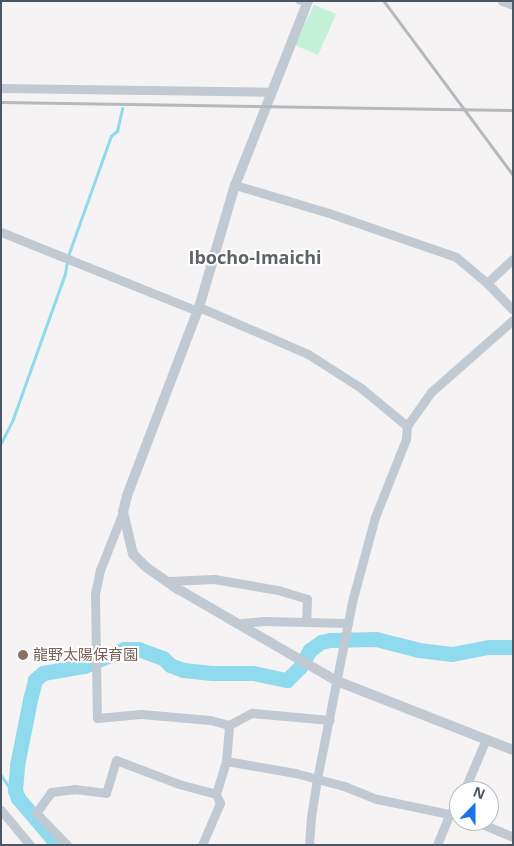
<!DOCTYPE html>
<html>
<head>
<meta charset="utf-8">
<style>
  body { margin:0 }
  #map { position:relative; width:514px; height:846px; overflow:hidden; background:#f5f3f3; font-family:"Open Sans","Noto Sans JP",sans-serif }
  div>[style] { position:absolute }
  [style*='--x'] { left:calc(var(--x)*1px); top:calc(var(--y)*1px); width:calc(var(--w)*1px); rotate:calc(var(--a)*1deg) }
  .green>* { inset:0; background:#c3f1d5 }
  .stream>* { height:2.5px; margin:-1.25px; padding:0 1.25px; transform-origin:1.25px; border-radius:1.25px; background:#90daee }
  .river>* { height:15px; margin:-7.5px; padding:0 7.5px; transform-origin:7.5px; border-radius:7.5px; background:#90daee }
  .service>* { height:4.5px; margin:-2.25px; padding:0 2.25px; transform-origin:2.25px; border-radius:2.25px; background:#c1cad2 }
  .minor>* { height:9px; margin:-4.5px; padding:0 4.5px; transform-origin:4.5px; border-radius:4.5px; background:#c1cad2 }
  .tertiary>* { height:10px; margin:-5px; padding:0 5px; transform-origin:5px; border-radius:5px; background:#c1cad2 }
  .rail>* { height:2.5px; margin:-1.25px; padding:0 1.25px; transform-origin:1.25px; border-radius:1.25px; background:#b5b8bd }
  .dots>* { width:14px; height:14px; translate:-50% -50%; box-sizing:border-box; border:2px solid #fff; border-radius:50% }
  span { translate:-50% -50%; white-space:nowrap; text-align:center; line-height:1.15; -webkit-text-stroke:4px #fff; paint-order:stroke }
  .education-label { font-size:15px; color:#785e54 }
  .left { translate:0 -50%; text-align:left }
  .quarter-label { font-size:18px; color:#5f6368; font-weight:700 }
  .frame { position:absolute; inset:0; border:2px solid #4a5661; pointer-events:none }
  .north { position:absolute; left:449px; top:781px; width:50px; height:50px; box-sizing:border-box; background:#fff; border:1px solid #b7bbc0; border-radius:50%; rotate:22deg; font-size:14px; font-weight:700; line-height:20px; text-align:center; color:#4a5661 }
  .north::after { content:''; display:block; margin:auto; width:18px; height:22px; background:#1a73e8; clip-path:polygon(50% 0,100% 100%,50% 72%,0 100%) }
</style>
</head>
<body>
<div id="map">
  <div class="green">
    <div style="clip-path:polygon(314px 5px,336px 14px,318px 55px,295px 45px)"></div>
  </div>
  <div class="stream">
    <div style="--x:68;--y:256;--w:127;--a:-70.3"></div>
    <div style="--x:111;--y:136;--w:8;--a:-40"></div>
    <div style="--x:117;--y:131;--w:23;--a:-77"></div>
    <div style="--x:1;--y:443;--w:27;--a:-63"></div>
    <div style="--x:13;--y:419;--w:154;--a:-70.3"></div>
    <div style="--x:65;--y:274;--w:12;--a:-81"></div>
    <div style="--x:1;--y:775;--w:19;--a:55"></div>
    <div style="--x:12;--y:791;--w:8;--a:40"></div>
  </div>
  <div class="river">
    <div style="--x:58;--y:845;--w:62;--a:-130.4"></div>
    <div style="--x:18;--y:798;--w:9;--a:-111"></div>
    <div style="--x:15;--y:790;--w:25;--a:-85"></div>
    <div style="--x:17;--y:765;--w:66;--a:-78.7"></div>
    <div style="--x:30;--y:700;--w:21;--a:-76"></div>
    <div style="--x:35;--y:680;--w:11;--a:-41"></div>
    <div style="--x:43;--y:673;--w:42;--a:-9.7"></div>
    <div style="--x:84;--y:666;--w:43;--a:-23"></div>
    <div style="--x:124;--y:649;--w:14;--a:0"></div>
    <div style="--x:138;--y:649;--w:27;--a:20"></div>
    <div style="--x:163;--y:658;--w:10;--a:45"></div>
    <div style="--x:170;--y:665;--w:14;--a:21"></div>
    <div style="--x:183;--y:670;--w:31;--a:6"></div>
    <div style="--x:214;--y:673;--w:39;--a:0"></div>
    <div style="--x:253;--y:673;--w:35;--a:12"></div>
    <div style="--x:287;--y:680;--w:18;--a:-45"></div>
    <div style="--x:300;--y:667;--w:20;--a:-60"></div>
    <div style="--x:310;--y:650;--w:14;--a:-36"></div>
    <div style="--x:321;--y:642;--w:9;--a:-13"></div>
    <div style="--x:330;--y:640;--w:46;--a:-1.2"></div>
    <div style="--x:376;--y:639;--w:44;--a:14.3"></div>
    <div style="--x:419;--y:650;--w:33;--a:7"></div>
    <div style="--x:452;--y:654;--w:38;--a:-11"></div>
    <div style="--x:489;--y:647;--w:24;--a:0"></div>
  </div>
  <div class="service">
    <div style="--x:298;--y:1;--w:8;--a:14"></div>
  </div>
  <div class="minor">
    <div style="--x:502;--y:1;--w:12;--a:20"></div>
    <div style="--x:1;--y:88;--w:270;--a:0.8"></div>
    <div style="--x:235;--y:185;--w:98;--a:16.6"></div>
    <div style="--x:329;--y:213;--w:134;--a:19.1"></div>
    <div style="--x:456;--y:257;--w:40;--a:40"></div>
    <div style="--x:487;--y:283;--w:37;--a:46"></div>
    <div style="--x:1;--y:232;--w:212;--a:21.9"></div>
    <div style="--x:487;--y:283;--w:35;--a:-43"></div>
    <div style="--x:199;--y:307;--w:119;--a:23.3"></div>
    <div style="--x:308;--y:354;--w:63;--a:32.7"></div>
    <div style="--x:361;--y:388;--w:60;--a:39.6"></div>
    <div style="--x:123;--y:512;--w:62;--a:111.6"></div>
    <div style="--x:100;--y:570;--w:25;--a:102"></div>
    <div style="--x:95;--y:594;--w:124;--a:89.1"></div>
    <div style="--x:97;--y:718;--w:44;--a:-5.2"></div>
    <div style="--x:141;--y:714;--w:69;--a:5"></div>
    <div style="--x:210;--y:720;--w:20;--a:15"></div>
    <div style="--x:229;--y:725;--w:26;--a:-28"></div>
    <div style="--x:252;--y:713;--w:78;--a:5.1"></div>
    <div style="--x:167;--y:581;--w:47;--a:-2.4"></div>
    <div style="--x:214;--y:579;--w:65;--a:9.8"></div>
    <div style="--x:278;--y:590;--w:30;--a:17"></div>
    <div style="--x:307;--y:599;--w:23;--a:92"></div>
    <div style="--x:241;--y:623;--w:22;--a:-5"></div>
    <div style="--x:263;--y:621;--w:85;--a:1.3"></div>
    <div style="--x:226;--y:761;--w:70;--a:9.9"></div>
    <div style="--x:295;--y:773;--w:51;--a:14.9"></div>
    <div style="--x:344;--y:786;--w:35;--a:22"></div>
    <div style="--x:377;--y:799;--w:84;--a:11.7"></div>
    <div style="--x:464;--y:791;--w:56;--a:-67.1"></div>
    <div style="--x:1;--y:810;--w:45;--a:50.4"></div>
    <div style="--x:454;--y:814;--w:13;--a:-67"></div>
    <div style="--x:475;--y:821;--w:41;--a:22.8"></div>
    <div style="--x:67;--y:845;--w:45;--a:-134.1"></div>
    <div style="--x:36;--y:813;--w:26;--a:-54"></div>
    <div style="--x:51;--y:792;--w:23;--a:-7"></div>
    <div style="--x:74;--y:789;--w:32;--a:7"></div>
    <div style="--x:106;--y:793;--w:34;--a:-73"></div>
    <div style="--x:116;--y:760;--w:67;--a:20.9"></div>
    <div style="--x:179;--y:784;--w:38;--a:15"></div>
    <div style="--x:216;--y:794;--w:34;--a:-73"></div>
    <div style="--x:226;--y:761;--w:36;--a:-85"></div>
    <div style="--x:202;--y:845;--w:46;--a:-66.8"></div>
    <div style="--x:220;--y:803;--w:10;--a:-114"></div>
    <div style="--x:309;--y:845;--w:28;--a:-86"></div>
    <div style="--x:311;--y:817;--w:38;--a:-81"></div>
    <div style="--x:317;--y:779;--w:185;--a:-78.8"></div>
    <div style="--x:353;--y:598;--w:84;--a:-74.8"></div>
    <div style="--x:375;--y:517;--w:84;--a:-68.3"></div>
    <div style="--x:406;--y:439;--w:13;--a:-86"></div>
    <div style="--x:407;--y:426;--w:42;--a:-54.8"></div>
    <div style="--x:431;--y:392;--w:109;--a:-41.3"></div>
    <div style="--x:437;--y:845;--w:35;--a:-68"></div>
  </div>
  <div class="tertiary">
    <div style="--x:308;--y:1;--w:198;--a:111.6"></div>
    <div style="--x:235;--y:185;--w:127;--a:106.4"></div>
    <div style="--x:199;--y:307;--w:202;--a:110.9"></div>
    <div style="--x:127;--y:496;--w:16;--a:104"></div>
    <div style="--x:123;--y:512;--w:43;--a:76.6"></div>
    <div style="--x:133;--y:554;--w:18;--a:45"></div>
    <div style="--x:146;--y:567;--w:39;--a:35"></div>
    <div style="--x:178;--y:589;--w:184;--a:30.1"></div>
    <div style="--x:337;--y:681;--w:189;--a:21.4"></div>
  </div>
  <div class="rail">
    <div style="--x:384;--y:1;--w:217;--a:53.4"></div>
    <div style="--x:1;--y:102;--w:512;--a:0.9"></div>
  </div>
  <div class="dots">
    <div style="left:23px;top:655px;background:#8d6e63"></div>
  </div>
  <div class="education-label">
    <span class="left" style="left:33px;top:655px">龍野太陽保育園</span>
  </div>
  <div class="quarter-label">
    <span style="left:255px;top:257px">Ibocho-Imaichi</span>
  </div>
  <div class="frame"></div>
  <div class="north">N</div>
</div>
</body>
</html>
